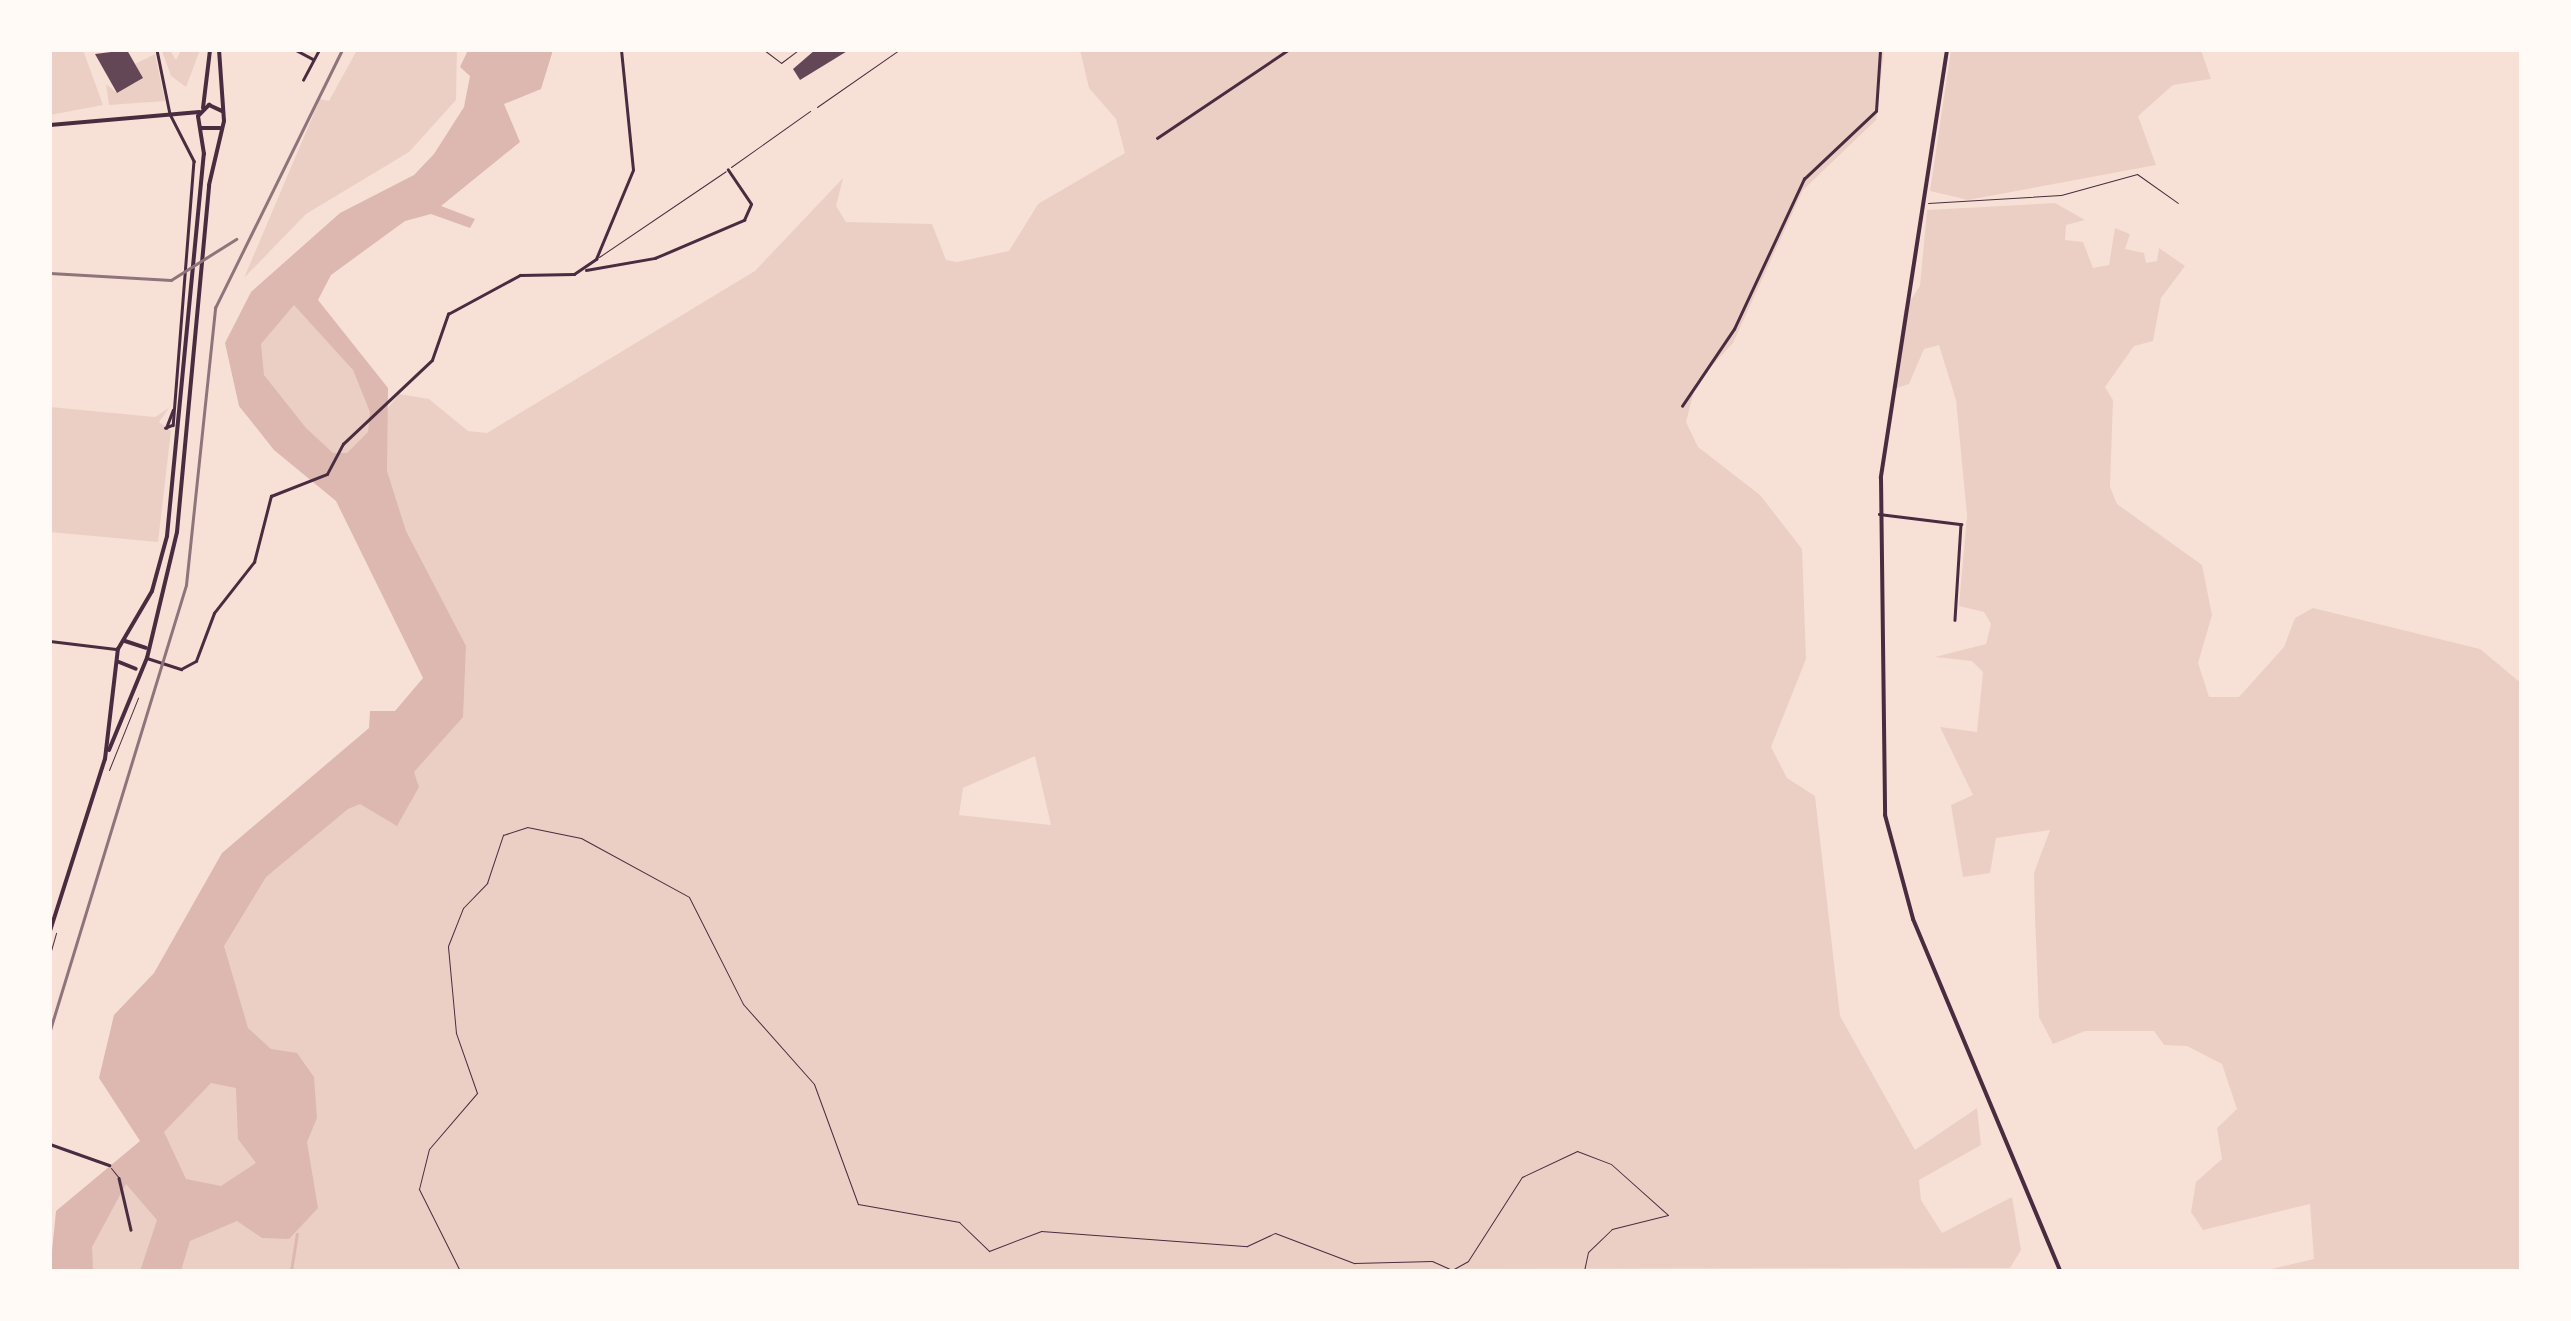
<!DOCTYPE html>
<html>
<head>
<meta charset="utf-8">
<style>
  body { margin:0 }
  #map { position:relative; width:2571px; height:1321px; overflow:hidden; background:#f7e1d7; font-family:Montserrat,sans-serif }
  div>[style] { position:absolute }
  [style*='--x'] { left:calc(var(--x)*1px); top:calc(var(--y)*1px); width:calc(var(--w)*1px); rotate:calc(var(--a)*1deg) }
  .green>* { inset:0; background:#ebcfc5 }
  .water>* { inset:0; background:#dcb8b0 }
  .stream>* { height:2.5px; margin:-1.25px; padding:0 1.25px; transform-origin:1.25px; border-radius:1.25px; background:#dcb8b0 }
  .building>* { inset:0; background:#644757 }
  .path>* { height:1px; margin:-0.5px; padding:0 0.5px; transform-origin:0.5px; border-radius:0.5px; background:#4a2c40 }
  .service>* { height:1px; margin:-0.5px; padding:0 0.5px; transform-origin:0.5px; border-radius:0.5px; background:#4a2c40 }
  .minor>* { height:2.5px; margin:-1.25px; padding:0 1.25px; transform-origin:1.25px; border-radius:1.25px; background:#4a2c40 }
  .secondary>* { height:4px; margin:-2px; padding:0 2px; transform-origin:2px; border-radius:2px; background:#4a2c40 }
  .primary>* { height:4px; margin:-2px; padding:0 2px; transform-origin:2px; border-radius:2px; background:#4a2c40 }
  .rail>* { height:2.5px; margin:-1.25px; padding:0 1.25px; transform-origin:1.25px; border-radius:1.25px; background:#8f747c }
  span { translate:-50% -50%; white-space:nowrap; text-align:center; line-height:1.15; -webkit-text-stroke:8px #fffaf5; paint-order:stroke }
  .frame { position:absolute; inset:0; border:52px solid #fffaf5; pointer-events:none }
</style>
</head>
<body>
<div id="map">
  <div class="green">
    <div style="clip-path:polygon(50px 50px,83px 50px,103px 105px,50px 115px)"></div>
    <div style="clip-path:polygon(170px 50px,176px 60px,181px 50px,200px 50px,186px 87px,171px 76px,162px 51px)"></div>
    <div style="clip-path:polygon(357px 50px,457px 50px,456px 100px,409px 152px,306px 214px,244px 278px,320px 99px,329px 101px)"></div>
    <div style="clip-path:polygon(evenodd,1080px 50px,1884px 50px,1876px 120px,1803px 190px,1733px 343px,1696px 383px,1686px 422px,1698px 447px,1760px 495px,1802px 549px,1806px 659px,1771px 747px,1787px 778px,1815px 796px,1840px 1016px,1915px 1150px,1977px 1108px,1981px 1145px,1919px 1180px,1921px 1200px,1942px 1233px,2012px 1197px,2021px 1250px,2010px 1268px,55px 1271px,147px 1155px,224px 896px,453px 711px,446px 642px,251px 377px,260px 308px,297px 267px,383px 414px,399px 394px,429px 399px,468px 431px,487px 433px,755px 271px,843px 178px,836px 206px,846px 222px,932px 224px,946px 260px,957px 262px,1009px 251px,1038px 204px,1125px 153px,1116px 119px,1089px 88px,1080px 50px,1035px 756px,1051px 825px,959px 815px,963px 788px,1035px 756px)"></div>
    <div style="clip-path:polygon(1951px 50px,2201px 50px,2211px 79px,2173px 85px,2138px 116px,2156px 165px,1968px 200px,1930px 191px)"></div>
    <div style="clip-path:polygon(155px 54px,165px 101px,109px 105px,106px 84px,117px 93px,142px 79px,135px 64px)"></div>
    <div style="clip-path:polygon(2055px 203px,2085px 220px,2066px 225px,2065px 240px,2083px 242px,2093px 268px,2109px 265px,2115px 228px,2130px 234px,2125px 249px,2144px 253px,2146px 263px,2157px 261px,2159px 248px,2185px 266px,2161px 298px,2153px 341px,2134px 346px,2105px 387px,2113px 400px,2110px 487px,2117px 504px,2202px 565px,2212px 615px,2198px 663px,2209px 697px,2239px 697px,2284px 647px,2295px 618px,2313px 608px,2480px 649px,2521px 683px,2521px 1271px,2263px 1271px,2314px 1259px,2310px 1204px,2203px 1230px,2191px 1212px,2196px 1182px,2222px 1159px,2217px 1128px,2237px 1109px,2222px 1064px,2187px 1046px,2164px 1045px,2154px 1031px,2085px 1031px,2053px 1044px,2039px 1017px,2035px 916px,2034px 873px,2050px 830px,1996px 838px,1990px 873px,1963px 877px,1951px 805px,1973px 795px,1940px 727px,1977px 732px,1983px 672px,1972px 661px,1935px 657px,1986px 644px,1991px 624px,1984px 612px,1959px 606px,1967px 515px,1956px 400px,1939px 345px,1924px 349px,1909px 384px,1894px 389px,1904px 310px,1920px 286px,1927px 210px)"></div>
    <div style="clip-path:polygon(50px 407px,155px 417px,169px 408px,159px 422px,171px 431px,158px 542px,50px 532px)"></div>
  </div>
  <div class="water">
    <div style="clip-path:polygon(evenodd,468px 50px,553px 50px,541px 89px,504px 104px,520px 142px,441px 206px,475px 219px,470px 228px,431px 214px,405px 221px,331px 275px,318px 300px,388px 388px,387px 471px,406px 531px,466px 646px,463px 717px,414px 772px,419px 787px,397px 826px,360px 804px,348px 809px,266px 877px,224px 946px,248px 1028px,271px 1049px,297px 1053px,314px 1077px,317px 1118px,307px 1142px,318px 1208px,289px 1239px,262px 1238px,237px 1221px,190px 1241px,181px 1271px,140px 1271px,157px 1220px,126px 1184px,92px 1247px,93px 1271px,50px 1271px,56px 1211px,140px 1141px,99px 1078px,114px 1015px,154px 973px,222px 853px,369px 728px,370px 711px,395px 711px,423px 678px,336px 501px,274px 450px,239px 406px,225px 343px,251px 292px,340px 213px,414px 175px,434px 154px,464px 107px,470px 76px,460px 67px,468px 50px,294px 305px,353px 370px,370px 412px,368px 432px,347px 453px,333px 453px,306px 428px,264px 375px,261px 344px,294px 305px,468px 50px,211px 1083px,236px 1088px,238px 1139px,256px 1163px,221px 1186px,186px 1179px,164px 1132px,211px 1083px)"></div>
  </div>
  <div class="stream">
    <div style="--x:291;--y:1271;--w:37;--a:-81"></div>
  </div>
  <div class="building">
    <div style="clip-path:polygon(127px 50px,143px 78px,117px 93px,95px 54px)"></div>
    <div style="clip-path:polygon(815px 50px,849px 50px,800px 80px,793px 69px)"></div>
  </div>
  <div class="path">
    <div style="--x:817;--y:107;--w:100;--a:-34.8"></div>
    <div style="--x:109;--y:770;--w:78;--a:-68.1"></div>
    <div style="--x:50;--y:954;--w:22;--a:-74"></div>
    <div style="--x:460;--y:1271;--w:92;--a:-116.6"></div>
    <div style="--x:419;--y:1189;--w:41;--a:-76"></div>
    <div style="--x:429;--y:1149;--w:74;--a:-49.4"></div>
    <div style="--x:477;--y:1093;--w:64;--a:-109.3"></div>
    <div style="--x:456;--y:1033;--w:87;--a:-95.3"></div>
    <div style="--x:448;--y:946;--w:41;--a:-68.5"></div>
    <div style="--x:463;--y:908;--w:35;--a:-46"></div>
    <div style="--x:487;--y:883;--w:51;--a:-71.6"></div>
    <div style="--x:503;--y:835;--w:25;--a:-18"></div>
    <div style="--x:527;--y:827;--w:55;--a:11.5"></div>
    <div style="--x:581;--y:838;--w:123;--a:28.6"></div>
    <div style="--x:689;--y:897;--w:120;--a:63.2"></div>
    <div style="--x:743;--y:1004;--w:107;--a:48.4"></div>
    <div style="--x:814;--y:1084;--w:128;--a:69.9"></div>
    <div style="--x:858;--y:1204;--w:103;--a:10.1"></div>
    <div style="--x:959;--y:1222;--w:42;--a:44"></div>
    <div style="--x:989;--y:1251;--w:56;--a:-21"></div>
    <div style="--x:1041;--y:1231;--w:207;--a:4.2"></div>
    <div style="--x:1247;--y:1246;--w:31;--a:-25"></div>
    <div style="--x:1275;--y:1233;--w:85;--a:20.8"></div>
    <div style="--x:1354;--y:1263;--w:78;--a:-1.5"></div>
    <div style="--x:1432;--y:1261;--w:22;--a:24"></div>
    <div style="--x:1452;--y:1270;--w:18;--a:-29"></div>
    <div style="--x:1468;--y:1261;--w:100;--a:-57.3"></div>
    <div style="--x:1522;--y:1177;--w:61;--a:-25.3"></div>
    <div style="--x:1577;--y:1151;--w:36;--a:21"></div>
    <div style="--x:1611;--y:1164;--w:76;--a:41.8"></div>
    <div style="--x:1668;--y:1215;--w:58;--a:166"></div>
    <div style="--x:1612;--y:1229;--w:33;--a:136"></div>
    <div style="--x:1588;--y:1252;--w:19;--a:102"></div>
  </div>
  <div class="service">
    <div style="--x:764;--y:50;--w:21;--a:37"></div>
    <div style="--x:781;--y:63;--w:21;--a:-37"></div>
    <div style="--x:731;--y:167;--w:97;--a:-35.3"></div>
    <div style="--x:1928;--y:203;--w:133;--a:-3.4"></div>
    <div style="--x:2061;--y:195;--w:79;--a:-15.4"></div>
    <div style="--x:2137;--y:174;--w:50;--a:35.3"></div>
    <div style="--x:599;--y:257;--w:153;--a:-34.1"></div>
    <div style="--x:111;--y:1168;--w:13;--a:51"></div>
  </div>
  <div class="minor">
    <div style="--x:157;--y:50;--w:65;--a:78.5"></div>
    <div style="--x:170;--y:114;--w:53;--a:62.9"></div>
    <div style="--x:194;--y:161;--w:265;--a:94.5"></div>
    <div style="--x:173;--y:425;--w:8;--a:157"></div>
    <div style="--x:166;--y:428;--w:19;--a:-69"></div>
    <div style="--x:296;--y:50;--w:19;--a:28"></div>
    <div style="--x:303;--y:80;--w:34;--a:-62"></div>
    <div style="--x:1157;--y:138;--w:158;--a:-33.9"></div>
    <div style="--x:586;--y:270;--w:70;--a:-9.9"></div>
    <div style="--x:655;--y:258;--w:97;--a:-23.1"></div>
    <div style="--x:744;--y:220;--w:17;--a:-66"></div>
    <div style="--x:751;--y:204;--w:41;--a:-124.1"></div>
    <div style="--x:1682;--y:406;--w:93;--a:-56"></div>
    <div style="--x:1734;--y:329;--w:166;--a:-65"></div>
    <div style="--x:1804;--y:179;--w:99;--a:-43.4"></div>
    <div style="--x:1876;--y:111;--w:61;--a:-86.2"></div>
    <div style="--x:1879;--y:514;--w:83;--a:7"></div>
    <div style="--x:1961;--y:524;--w:96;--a:93.6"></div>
    <div style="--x:50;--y:641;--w:66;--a:6.9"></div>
    <div style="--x:147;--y:658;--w:36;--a:18"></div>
    <div style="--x:181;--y:669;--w:17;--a:-28"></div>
    <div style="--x:196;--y:661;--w:51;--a:-69.4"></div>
    <div style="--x:214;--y:613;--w:65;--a:-51.9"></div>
    <div style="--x:254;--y:562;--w:68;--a:-75.6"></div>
    <div style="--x:271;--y:496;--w:60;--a:-21.4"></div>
    <div style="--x:327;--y:474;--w:34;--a:-62"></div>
    <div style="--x:343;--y:444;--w:122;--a:-43.3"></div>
    <div style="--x:432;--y:360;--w:49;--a:-70.8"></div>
    <div style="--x:448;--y:314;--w:82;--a:-28.4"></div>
    <div style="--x:520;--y:275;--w:54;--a:-1.1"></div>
    <div style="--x:574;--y:274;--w:27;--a:-34"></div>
    <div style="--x:596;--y:259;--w:96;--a:-67.4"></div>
    <div style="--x:633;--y:170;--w:121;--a:-95.7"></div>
    <div style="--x:50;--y:1144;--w:63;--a:19.6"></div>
    <div style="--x:119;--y:1178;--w:53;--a:77"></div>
  </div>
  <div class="secondary">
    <div style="--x:203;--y:108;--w:58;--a:-83.1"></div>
    <div style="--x:50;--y:125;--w:150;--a:-5"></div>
    <div style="--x:201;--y:128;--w:19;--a:0"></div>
    <div style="--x:125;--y:641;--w:22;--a:18"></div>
    <div style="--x:119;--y:662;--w:18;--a:22"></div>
    <div style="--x:109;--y:750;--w:100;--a:-67.6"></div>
    <div style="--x:147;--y:658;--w:130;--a:-76.6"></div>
    <div style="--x:177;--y:532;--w:348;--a:-84.7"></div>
    <div style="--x:209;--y:185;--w:66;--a:-76.8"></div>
    <div style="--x:224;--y:121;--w:71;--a:-94"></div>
    <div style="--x:50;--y:931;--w:181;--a:-72.3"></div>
    <div style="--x:105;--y:759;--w:111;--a:-83.3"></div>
    <div style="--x:118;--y:649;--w:67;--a:-59.6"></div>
    <div style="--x:152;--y:591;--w:57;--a:-74.7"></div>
    <div style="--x:167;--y:536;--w:384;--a:-84.5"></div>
    <div style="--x:204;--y:154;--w:38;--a:-99"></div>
    <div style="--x:198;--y:116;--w:16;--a:-45"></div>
    <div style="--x:209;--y:105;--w:14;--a:25"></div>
  </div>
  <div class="primary">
    <div style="--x:1947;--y:50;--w:433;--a:98.8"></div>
    <div style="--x:1881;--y:478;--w:337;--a:89.3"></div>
    <div style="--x:1885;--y:815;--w:108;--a:74.9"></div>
    <div style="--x:1913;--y:919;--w:381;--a:67.3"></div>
  </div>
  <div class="rail">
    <div style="--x:50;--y:273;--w:121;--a:3.3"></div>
    <div style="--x:171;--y:280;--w:77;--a:-32.2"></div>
    <div style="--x:50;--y:1030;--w:465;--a:-73"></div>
    <div style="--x:186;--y:585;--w:279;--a:-84"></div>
    <div style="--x:215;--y:308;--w:288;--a:-63.8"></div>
  </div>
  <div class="frame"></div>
</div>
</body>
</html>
